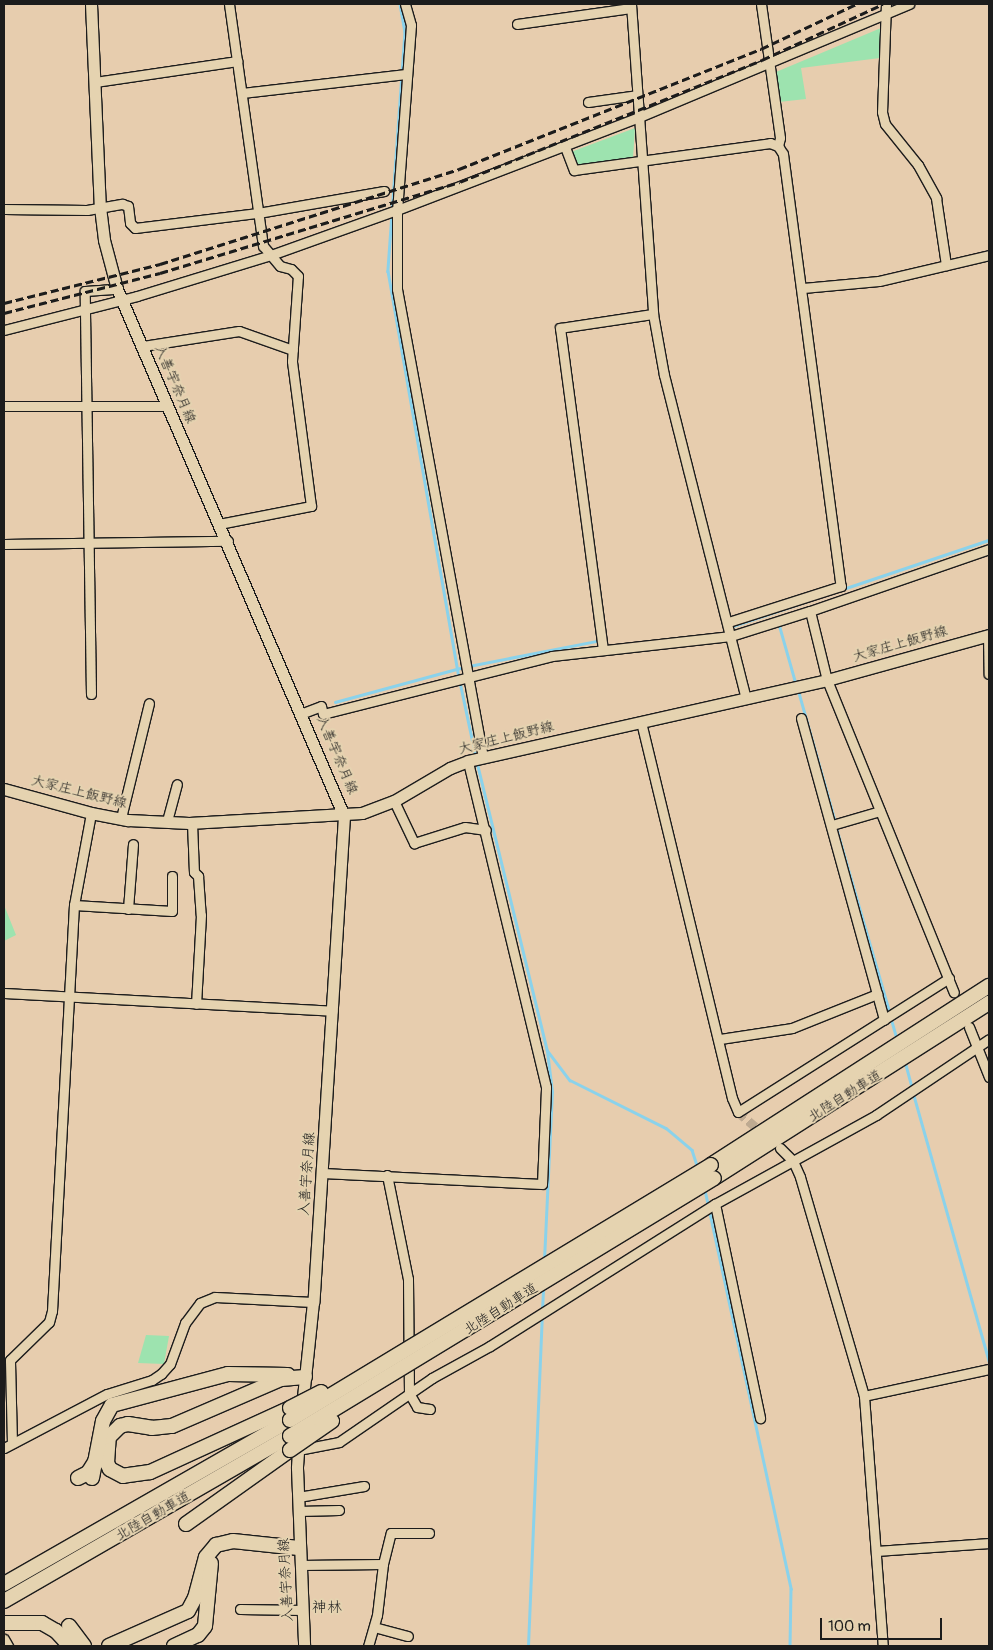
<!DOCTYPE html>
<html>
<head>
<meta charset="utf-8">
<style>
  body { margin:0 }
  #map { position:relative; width:993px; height:1650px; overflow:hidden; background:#e7cdae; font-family:Pangolin,"Klee One",sans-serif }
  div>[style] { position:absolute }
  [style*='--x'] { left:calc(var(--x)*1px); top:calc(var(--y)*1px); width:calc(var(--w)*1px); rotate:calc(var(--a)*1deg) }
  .green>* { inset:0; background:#9de3af }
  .stream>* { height:2.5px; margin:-1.25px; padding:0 1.25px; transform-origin:1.25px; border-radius:1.25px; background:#8ad2eb }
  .minor-tunnel>* { height:9px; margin-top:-4.5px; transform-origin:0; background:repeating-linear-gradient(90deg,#beaa91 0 9px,transparent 0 13.5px) }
  .roads { filter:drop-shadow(1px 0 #1c1c1c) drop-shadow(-1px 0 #1c1c1c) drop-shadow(0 1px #1c1c1c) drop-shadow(0 -1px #1c1c1c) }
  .minor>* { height:9px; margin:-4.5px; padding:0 4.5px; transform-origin:4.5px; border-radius:4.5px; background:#e5d3b0 }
  .major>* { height:11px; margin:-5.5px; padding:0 5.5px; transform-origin:5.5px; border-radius:5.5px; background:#e5d3b0 }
  .highway>* { height:14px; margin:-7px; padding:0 7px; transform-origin:7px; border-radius:7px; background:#e5d3b0 }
  .rail>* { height:2.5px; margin-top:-1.25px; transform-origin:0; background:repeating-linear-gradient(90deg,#1c1c1c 0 8px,transparent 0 12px) }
  .bridges { filter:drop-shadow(1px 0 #1c1c1c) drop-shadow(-1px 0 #1c1c1c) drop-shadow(0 1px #1c1c1c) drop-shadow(0 -1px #1c1c1c) }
  .highway-bridge>* { height:14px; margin:-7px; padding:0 7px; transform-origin:7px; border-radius:7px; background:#e5d3b0 }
  span { translate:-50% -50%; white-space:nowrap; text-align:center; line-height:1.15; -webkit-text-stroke:4px #e5d3b0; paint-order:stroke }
  .street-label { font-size:14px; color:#1c1c1c }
  .neighbourhood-label { font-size:15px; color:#1c1c1c }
  .frame { position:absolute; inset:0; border:5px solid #1c1c1c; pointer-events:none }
  .scale { position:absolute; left:820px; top:1618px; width:122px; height:22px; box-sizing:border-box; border:2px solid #1c1c1c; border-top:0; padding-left:6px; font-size:15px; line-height:18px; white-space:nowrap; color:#1c1c1c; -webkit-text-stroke:4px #e5d3b0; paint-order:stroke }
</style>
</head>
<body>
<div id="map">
  <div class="green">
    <div style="clip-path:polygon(881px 28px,880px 58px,801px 68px,806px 99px,779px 102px,776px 72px)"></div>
    <div style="clip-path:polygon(635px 128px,633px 158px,576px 166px,571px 152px)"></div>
    <div style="clip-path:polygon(4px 905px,16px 935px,4px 941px)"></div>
    <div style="clip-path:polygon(146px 1335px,169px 1336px,164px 1364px,138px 1363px)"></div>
  </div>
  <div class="stream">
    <div style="--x:400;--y:4;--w:28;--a:80"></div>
    <div style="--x:405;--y:32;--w:240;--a:94.1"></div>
    <div style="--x:388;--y:271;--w:411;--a:80.1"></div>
    <div style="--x:779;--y:624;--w:62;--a:74.2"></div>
    <div style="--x:733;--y:626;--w:270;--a:-18.6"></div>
    <div style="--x:469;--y:666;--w:130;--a:-11.1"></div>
    <div style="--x:460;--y:682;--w:77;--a:78"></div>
    <div style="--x:798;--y:689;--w:137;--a:74.3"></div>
    <div style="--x:335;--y:702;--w:134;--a:-15.2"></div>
    <div style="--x:477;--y:762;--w:296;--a:76.3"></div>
    <div style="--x:547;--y:1050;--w:38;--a:53"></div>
    <div style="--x:570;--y:1080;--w:107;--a:26.6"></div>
    <div style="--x:666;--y:1128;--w:34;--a:40"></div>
    <div style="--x:692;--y:1150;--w:19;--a:72"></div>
    <div style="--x:836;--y:826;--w:195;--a:73.9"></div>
    <div style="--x:891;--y:1018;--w:22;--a:74"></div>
    <div style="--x:905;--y:1061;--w:27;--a:75"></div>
    <div style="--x:913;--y:1092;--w:280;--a:74.2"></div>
    <div style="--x:705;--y:1190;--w:408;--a:77.8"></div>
    <div style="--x:791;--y:1589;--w:57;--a:91"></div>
    <div style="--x:544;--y:1260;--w:168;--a:-87.3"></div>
    <div style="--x:552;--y:1092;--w:41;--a:-97"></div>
    <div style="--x:542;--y:1310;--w:22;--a:-87"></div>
    <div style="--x:528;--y:1646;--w:330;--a:-87.6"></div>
  </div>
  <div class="minor-tunnel">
    <div style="--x:738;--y:1112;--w:35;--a:40"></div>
  </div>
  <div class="roads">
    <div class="minor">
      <div style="--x:405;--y:4;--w:22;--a:74"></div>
      <div style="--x:411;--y:25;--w:186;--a:94.3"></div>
      <div style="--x:397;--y:210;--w:79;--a:90"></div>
      <div style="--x:397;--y:289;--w:476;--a:79.6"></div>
      <div style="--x:631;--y:4;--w:311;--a:85.9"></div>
      <div style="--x:653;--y:314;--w:62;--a:79.8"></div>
      <div style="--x:664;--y:375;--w:334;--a:75.8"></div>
      <div style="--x:761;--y:4;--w:135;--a:81.9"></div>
      <div style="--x:780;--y:138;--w:8;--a:104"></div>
      <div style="--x:886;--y:4;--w:108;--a:92.1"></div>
      <div style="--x:882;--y:112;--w:12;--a:76"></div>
      <div style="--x:885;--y:124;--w:53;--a:51.2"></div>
      <div style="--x:918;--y:165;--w:38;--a:61"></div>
      <div style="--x:936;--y:198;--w:68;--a:81.5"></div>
      <div style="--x:517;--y:24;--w:115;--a:-8"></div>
      <div style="--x:95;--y:82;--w:144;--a:-8.4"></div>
      <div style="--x:242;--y:93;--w:165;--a:-6.6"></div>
      <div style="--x:588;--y:102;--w:49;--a:-8.1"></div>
      <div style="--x:565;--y:147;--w:25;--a:69"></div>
      <div style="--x:574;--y:170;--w:198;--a:-7.8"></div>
      <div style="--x:770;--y:143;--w:9;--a:21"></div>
      <div style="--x:778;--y:146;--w:9;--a:58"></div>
      <div style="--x:783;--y:154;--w:436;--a:82.4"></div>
      <div style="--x:841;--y:586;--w:119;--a:162.3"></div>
      <div style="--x:4;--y:209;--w:83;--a:0.7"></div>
      <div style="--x:87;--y:210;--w:36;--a:-10"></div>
      <div style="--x:122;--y:204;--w:6;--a:18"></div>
      <div style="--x:128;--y:206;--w:17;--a:83"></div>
      <div style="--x:130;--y:223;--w:7;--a:45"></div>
      <div style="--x:135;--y:228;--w:124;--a:-7"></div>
      <div style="--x:258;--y:213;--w:128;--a:-9.9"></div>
      <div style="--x:803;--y:288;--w:76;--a:-5.3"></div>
      <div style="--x:879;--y:281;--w:113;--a:-13.3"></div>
      <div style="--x:4;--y:330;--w:137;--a:-14.3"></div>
      <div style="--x:137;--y:296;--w:140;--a:-17"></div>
      <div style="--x:271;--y:255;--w:134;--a:-19.7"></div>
      <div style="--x:397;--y:210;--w:259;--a:-21"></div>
      <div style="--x:639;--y:117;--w:293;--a:-22.7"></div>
      <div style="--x:143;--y:346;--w:97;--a:-8.9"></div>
      <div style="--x:239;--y:331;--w:57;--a:19.4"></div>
      <div style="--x:4;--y:406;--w:164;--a:0"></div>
      <div style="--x:219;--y:524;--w:94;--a:-11.1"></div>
      <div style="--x:311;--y:506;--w:146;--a:-97.5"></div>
      <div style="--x:292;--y:361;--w:85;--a:-86"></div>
      <div style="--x:298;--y:276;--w:10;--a:-135"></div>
      <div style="--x:291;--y:269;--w:11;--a:-165"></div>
      <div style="--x:280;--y:266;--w:26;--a:-130"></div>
      <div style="--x:263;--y:246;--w:244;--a:-98"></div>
      <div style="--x:4;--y:544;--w:224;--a:-0.8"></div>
      <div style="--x:810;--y:611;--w:189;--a:-19.1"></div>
      <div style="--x:988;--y:635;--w:39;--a:89"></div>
      <div style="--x:603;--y:650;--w:325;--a:-97.6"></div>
      <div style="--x:560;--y:328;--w:94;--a:-8.6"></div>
      <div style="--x:91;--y:694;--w:403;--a:-90.9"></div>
      <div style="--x:85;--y:291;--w:32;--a:-4"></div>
      <div style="--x:303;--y:713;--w:19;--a:-21"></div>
      <div style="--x:321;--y:706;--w:8;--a:76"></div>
      <div style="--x:323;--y:714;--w:236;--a:-14.2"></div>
      <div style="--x:552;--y:656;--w:180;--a:-6.4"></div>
      <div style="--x:731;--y:636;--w:83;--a:-17.6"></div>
      <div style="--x:810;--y:611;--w:71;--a:76.2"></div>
      <div style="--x:827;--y:680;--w:337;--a:67.9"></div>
      <div style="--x:801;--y:718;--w:313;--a:74.6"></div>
      <div style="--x:641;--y:722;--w:387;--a:76.4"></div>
      <div style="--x:732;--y:1098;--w:15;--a:67"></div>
      <div style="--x:738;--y:1112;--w:250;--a:-32.4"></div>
      <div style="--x:394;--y:801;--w:47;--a:64.5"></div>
      <div style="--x:414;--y:843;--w:53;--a:-17.4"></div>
      <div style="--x:465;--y:827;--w:21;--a:8"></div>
      <div style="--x:121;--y:818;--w:118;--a:-76.3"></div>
      <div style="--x:167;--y:821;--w:38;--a:-75"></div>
      <div style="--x:192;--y:823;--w:49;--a:87.7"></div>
      <div style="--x:194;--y:872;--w:6;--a:45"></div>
      <div style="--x:198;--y:876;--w:39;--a:86"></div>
      <div style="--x:201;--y:915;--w:89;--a:93.2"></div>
      <div style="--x:832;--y:825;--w:50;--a:-16.3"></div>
      <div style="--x:74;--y:905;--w:98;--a:3.5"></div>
      <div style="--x:172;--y:911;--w:35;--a:-90"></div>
      <div style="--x:128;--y:909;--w:65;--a:-85.6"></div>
      <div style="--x:4;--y:993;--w:329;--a:3.1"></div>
      <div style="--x:969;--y:1027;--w:54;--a:68.2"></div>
      <div style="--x:720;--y:1039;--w:73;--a:-8.7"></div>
      <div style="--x:792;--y:1028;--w:92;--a:-21.8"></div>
      <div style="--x:780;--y:1148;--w:18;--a:45"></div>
      <div style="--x:793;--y:1161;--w:17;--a:66"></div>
      <div style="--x:800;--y:1177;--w:228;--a:73.7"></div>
      <div style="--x:864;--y:1396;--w:251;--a:85.7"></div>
      <div style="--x:322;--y:1173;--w:220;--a:2.9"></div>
      <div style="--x:542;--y:1184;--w:97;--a:-87.6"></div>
      <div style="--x:546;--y:1087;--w:335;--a:-103.5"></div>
      <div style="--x:387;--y:1175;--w:106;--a:78.6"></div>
      <div style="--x:408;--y:1279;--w:114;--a:89.5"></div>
      <div style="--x:409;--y:1393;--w:16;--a:60"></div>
      <div style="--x:417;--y:1407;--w:13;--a:9"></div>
      <div style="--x:715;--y:1204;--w:219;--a:78.1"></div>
      <div style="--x:864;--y:1396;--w:128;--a:-12.2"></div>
      <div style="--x:12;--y:1443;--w:83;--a:-91.4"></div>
      <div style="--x:10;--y:1360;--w:54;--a:-44.3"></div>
      <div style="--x:49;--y:1322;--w:11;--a:-75"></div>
      <div style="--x:52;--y:1311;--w:407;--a:-86.9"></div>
      <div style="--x:74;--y:905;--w:94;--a:-79.5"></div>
      <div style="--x:4;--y:1448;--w:116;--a:-27.7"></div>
      <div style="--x:107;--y:1394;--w:47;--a:-17.3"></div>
      <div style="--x:152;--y:1380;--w:11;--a:-34"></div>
      <div style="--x:161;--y:1374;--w:13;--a:-48"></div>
      <div style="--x:170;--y:1364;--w:44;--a:-69.9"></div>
      <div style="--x:185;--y:1323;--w:25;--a:-53"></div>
      <div style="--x:200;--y:1303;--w:16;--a:-22"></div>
      <div style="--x:215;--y:1297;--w:98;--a:2.9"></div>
      <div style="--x:298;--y:1450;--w:42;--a:-11"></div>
      <div style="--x:339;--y:1442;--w:113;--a:-34.5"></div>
      <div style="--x:432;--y:1378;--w:66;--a:-28.9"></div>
      <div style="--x:490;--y:1346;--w:266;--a:-32.3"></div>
      <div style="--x:715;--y:1204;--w:184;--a:-28.9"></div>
      <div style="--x:876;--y:1115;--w:136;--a:-33.9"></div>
      <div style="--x:298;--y:1497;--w:67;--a:-9.5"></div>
      <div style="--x:298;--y:1511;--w:41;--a:-1.4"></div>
      <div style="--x:877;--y:1551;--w:112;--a:-4.1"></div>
      <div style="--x:383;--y:1564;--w:32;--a:-76"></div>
      <div style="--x:391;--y:1533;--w:38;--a:0"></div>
      <div style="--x:300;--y:1565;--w:83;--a:-0.7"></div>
      <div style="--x:383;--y:1564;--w:51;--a:96.7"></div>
      <div style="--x:377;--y:1615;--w:32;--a:106"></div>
      <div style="--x:240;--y:1609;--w:63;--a:0.9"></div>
      <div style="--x:374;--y:1627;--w:35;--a:15"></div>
      <div style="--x:4;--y:1639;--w:8;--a:60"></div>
    </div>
    <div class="major">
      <div style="--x:91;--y:4;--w:203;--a:87.5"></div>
      <div style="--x:100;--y:207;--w:33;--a:83"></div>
      <div style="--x:104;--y:240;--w:51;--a:75.1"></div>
      <div style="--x:117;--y:289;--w:574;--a:66.7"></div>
      <div style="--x:344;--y:816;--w:487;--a:93.6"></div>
      <div style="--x:313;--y:1302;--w:106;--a:96"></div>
      <div style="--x:4;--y:789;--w:90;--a:15.4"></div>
      <div style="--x:91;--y:813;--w:38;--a:11"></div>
      <div style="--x:128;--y:820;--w:61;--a:2.8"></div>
      <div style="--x:189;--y:823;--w:173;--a:-3.3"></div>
      <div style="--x:362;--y:813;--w:34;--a:-21"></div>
      <div style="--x:394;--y:801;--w:65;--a:-30.5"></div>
      <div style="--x:450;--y:768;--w:19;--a:-21"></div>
      <div style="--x:468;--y:761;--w:368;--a:-12.7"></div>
      <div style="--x:827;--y:680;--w:168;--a:-15.5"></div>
      <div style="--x:299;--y:1438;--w:30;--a:94"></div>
      <div style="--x:297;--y:1468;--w:178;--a:87.7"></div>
    </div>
    <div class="highway">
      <div style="--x:711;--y:1165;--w:331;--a:-32.8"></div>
      <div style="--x:714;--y:1178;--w:326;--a:-32.5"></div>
      <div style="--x:290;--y:1408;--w:154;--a:155.4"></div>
      <div style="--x:150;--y:1472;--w:27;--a:172"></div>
      <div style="--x:123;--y:1476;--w:15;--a:-152"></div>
      <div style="--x:110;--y:1469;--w:7;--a:-117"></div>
      <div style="--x:107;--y:1463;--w:26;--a:-86"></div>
      <div style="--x:109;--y:1437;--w:16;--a:-45"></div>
      <div style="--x:120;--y:1426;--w:8;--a:-14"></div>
      <div style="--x:128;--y:1424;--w:24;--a:9"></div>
      <div style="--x:152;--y:1428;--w:20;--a:-6"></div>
      <div style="--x:172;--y:1426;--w:119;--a:-23.3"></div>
      <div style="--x:281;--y:1379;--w:24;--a:-5"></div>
      <div style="--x:78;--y:1478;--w:11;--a:-27"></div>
      <div style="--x:88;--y:1473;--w:13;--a:-58"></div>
      <div style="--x:92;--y:1478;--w:58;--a:-79.1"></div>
      <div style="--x:103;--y:1421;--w:18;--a:-61"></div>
      <div style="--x:112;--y:1405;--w:120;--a:-15"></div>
      <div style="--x:228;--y:1374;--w:60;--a:1"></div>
      <div style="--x:186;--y:1524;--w:128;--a:-35.4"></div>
      <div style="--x:4;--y:1584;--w:330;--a:-29.8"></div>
      <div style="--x:4;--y:1601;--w:330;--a:-30"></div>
      <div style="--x:4;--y:1623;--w:38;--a:0"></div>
      <div style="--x:42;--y:1623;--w:16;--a:30"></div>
      <div style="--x:56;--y:1631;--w:21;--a:47"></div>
      <div style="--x:69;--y:1626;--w:25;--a:53"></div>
      <div style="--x:109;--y:1646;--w:86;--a:-23.9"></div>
      <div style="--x:188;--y:1611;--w:15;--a:-62"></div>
      <div style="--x:195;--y:1598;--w:42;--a:-75"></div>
      <div style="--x:206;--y:1557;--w:16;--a:-50"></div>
      <div style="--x:216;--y:1545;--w:17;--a:-13"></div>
      <div style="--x:233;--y:1541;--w:66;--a:6.1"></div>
      <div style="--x:174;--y:1646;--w:26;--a:-25"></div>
      <div style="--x:198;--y:1635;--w:11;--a:-52"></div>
      <div style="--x:205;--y:1626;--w:63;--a:-84.6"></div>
    </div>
  </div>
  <div class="rail">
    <div style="--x:4;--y:303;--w:161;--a:-14"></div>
    <div style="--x:160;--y:264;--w:314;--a:-17.6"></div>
    <div style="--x:459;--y:169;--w:325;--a:-21.7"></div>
    <div style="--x:761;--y:49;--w:105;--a:-25.3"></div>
    <div style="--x:4;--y:313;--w:161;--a:-14.4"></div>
    <div style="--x:160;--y:273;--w:313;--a:-16.9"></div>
    <div style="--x:460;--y:182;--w:326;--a:-22"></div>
    <div style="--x:762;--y:60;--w:133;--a:-24.8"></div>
  </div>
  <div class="bridges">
    <div class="highway-bridge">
      <div style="--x:290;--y:1408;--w:35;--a:-27"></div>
      <div style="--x:290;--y:1420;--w:492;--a:-31.2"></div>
      <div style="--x:290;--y:1436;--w:496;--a:-31.3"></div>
      <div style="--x:290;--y:1450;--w:51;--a:-34.6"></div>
    </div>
  </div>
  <div class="street-label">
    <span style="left:175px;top:384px;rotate:67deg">入善宇奈月線</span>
    <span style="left:900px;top:644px;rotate:-16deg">大家庄上飯野線</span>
    <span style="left:506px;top:738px;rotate:-14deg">大家庄上飯野線</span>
    <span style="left:337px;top:755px;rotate:67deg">入善宇奈月線</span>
    <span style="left:79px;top:792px;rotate:14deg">大家庄上飯野線</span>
    <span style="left:845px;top:1096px;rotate:-32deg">北陸自動車道</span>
    <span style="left:307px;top:1174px;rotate:-86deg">入善宇奈月線</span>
    <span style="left:501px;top:1309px;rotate:-32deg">北陸自動車道</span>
    <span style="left:153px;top:1516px;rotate:-30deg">北陸自動車道</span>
    <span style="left:286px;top:1580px;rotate:-93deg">入善宇奈月線</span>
  </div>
  <div class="neighbourhood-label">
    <span style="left:327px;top:1608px">神林</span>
  </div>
  <div class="frame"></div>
  <div class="scale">100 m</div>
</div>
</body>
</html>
